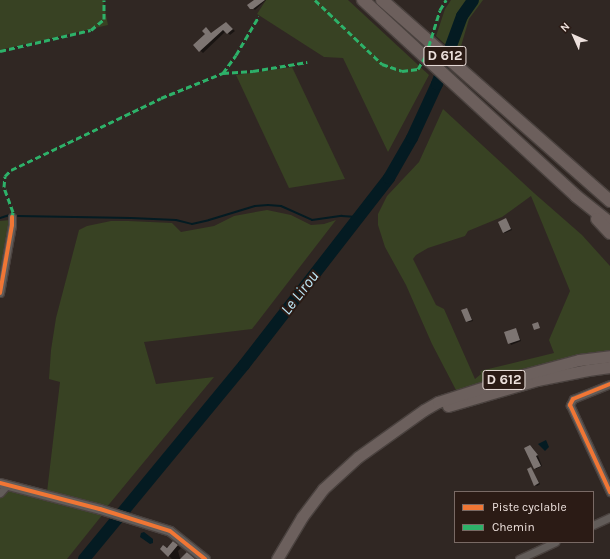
<!DOCTYPE html>
<html>
<head>
<meta charset="utf-8">
<style>
  body { margin:0 }
  #map { position:relative; width:610px; height:559px; overflow:hidden; background:#302723; font-family:Karla,sans-serif }
  div>[style] { position:absolute }
  [style*='--x'] { left:calc(var(--x)*1px); top:calc(var(--y)*1px); width:calc(var(--w)*1px); rotate:calc(var(--a)*1deg) }
  .green>* { inset:0; background:#384223 }
  .water>* { inset:0; background:#041b22 }
  .shadow>* { inset:0; background:#0007 }
  .stream>* { height:2px; margin:-1px; padding:0 1px; transform-origin:1px; border-radius:1px; background:#041b22 }
  .river>* { height:12px; margin:-6px; padding:0 6px; transform-origin:6px; border-radius:6px; background:#041b22 }
  .building>* { inset:0; background:#7d7572 }
  .roads { filter:drop-shadow(1px 0 #4a423f) drop-shadow(-1px 0 #4a423f) drop-shadow(0 1px #4a423f) drop-shadow(0 -1px #4a423f) }
  .minor>* { height:7px; margin:-3.5px; padding:0 3.5px; transform-origin:3.5px; border-radius:3.5px; background:#625c59 }
  .tertiary>* { height:9px; margin:-4.5px; padding:0 4.5px; transform-origin:4.5px; border-radius:4.5px; background:#625c59 }
  .primary>* { height:11px; margin:-5.5px; padding:0 5.5px; transform-origin:5.5px; border-radius:5.5px; background:#6c605d }
  .trunk>* { height:12px; margin:-6px; padding:0 6px; transform-origin:6px; border-radius:6px; background:#6c5f5c }
  .quiet>* { height:3px; margin-top:-1.5px; transform-origin:0; background:repeating-linear-gradient(90deg,#2db169 0 6px,transparent 0 9px) }
  .cycleway>* { height:4px; margin:-2px; padding:0 2px; transform-origin:2px; border-radius:2px; background:#f07635 }
  span { translate:-50% -50%; white-space:nowrap; text-align:center; line-height:1.15; -webkit-text-stroke:4px #2b1b15; paint-order:stroke }
  .shield-label span { padding:1px 3px; background:#2b1b15; border:1px solid; border-radius:3px; -webkit-text-stroke-width:0 }
  .shield-label { font-size:14px; color:#ede1dd; font-weight:700 }
  .water-label { font-size:16px; color:#bee9f9; font-style:italic }
  .legend { position:absolute; left:454px; top:491px; width:140px; height:52px; box-sizing:border-box; background:#2b1b15; border:1px solid #796a65; margin:0; padding:5px 7px; list-style:none; font-size:12px; color:#ede1dd }
  .legend li { display:flex; align-items:center; gap:8px; height:20px }
  .legend b { width:20px; border:1px solid #796a65 }
  .north { position:absolute; left:554px; top:16px; width:40px; height:40px; -webkit-text-stroke:3px #2b1b15; paint-order:stroke; rotate:315deg; font-size:11px; font-weight:700; line-height:16px; text-align:center; color:#ede1dd }
  .north::after { content:''; display:block; margin:auto; width:14px; height:18px; background:#ede1dd; clip-path:polygon(50% 0,100% 100%,50% 72%,0 100%) }
</style>
</head>
<body>
<div id="map">
  <div class="green">
    <div style="clip-path:polygon(0 0,103px 0,108px 25px,0 50px)"></div>
    <div style="clip-path:polygon(266px 0,348px 0,429px 75px,388px 152px,343px 58px,324px 57px,257px 14px)"></div>
    <div style="clip-path:polygon(451px 0,470px 0,460px 14px,447px 46px,436px 36px,445px 9px)"></div>
    <div style="clip-path:polygon(476px 0,483px 0,469px 19px,459px 53px,452px 47px,465px 16px)"></div>
    <div style="clip-path:polygon(292px 67px,345px 179px,289px 188px,236px 75px)"></div>
    <div style="clip-path:polygon(evenodd,443px 109px,534px 193px,582px 235px,610px 266px,610px 353px,457px 392px,432px 344px,406px 285px,385px 247px,378px 225px,378px 214px,387px 196px,419px 162px,443px 109px,531px 196px,570px 291px,549px 340px,554px 353px,480px 371px,481px 374px,475px 379px,444px 309px,436px 305px,413px 259px,416px 255px,428px 248px,465px 236px,468px 231px,502px 217px,531px 196px)"></div>
    <div style="clip-path:polygon(267px 210px,291px 215px,311px 225px,324px 224px,336px 220px,252px 329px,144px 342px,156px 384px,214px 377px,106px 508px,47px 492px,60px 382px,49px 379px,51px 350px,56px 318px,79px 230px,87px 226px,111px 221px,128px 221px,172px 223px,181px 232px,214px 226px,234px 216px)"></div>
    <div style="clip-path:polygon(10px 220px,0 275px,0 221px)"></div>
    <div style="clip-path:polygon(7px 488px,103px 514px,67px 559px,0 559px,0 496px)"></div>
  </div>
  <div class="water">
    <div style="clip-path:polygon(546px 440px,549px 447px,545px 451px,538px 444px)"></div>
    <div style="clip-path:polygon(144px 532px,153px 539px,153px 543px,150px 544px,140px 537px,141px 533px)"></div>
  </div>
  <div class="shadow">
    <div style="clip-path:polygon(255px 0,266px 0,255px 10px,249px 5px)"></div>
    <div style="clip-path:polygon(226px 23px,235px 31px,230px 35px,226px 31px,203px 53px,194px 45px,207px 34px,206px 29px,212px 33px)"></div>
    <div style="clip-path:polygon(506px 220px,512px 230px,505px 233px,503px 232px)"></div>
    <div style="clip-path:polygon(467px 309px,473px 321px,469px 322px,467px 321px)"></div>
    <div style="clip-path:polygon(516px 329px,521px 341px,511px 345px,505px 333px)"></div>
    <div style="clip-path:polygon(532px 447px,538px 456px,542px 466px,536px 469px)"></div>
    <div style="clip-path:polygon(531px 468px,540px 484px,537px 486px,535px 485px)"></div>
    <div style="clip-path:polygon(177px 545px,181px 548px,178px 551px,180px 558px,191px 556px,195px 559px,172px 559px,161px 548px)"></div>
  </div>
  <div class="stream">
    <div style="--x:18;--y:216;--w:113;--a:1"></div>
    <div style="--x:131;--y:218;--w:45;--a:2.5"></div>
    <div style="--x:176;--y:220;--w:16;--a:14"></div>
    <div style="--x:192;--y:224;--w:17;--a:-13"></div>
    <div style="--x:209;--y:220;--w:48;--a:-16.9"></div>
    <div style="--x:255;--y:206;--w:13;--a:-4"></div>
    <div style="--x:268;--y:205;--w:13;--a:4"></div>
    <div style="--x:281;--y:206;--w:34;--a:24"></div>
    <div style="--x:312;--y:220;--w:30;--a:-8"></div>
    <div style="--x:342;--y:216;--w:15;--a:4"></div>
    <div style="--x:0;--y:218;--w:9;--a:-18"></div>
  </div>
  <div class="river">
    <div style="--x:84;--y:559;--w:251;--a:-50.5"></div>
    <div style="--x:244;--y:365;--w:237;--a:-52.2"></div>
    <div style="--x:389;--y:178;--w:46;--a:-60.1"></div>
    <div style="--x:412;--y:138;--w:60;--a:-65.2"></div>
    <div style="--x:437;--y:84;--w:72;--a:-69.8"></div>
    <div style="--x:462;--y:16;--w:19;--a:-55"></div>
  </div>
  <div class="building">
    <div style="clip-path:polygon(254px 0,265px 0,253px 9px,250px 9px,247px 5px)"></div>
    <div style="clip-path:polygon(226px 22px,233px 29px,227px 34px,223px 30px,199px 52px,193px 45px,205px 34px,202px 31px,206px 27px,211px 33px)"></div>
    <div style="clip-path:polygon(506px 218px,511px 229px,503px 233px,498px 222px)"></div>
    <div style="clip-path:polygon(467px 308px,472px 320px,466px 322px,461px 310px)"></div>
    <div style="clip-path:polygon(538px 322px,540px 328px,534px 330px,532px 324px)"></div>
    <div style="clip-path:polygon(516px 328px,520px 340px,508px 344px,504px 332px)"></div>
    <div style="clip-path:polygon(530px 445px,538px 455px,536px 456px,541px 466px,534px 469px,524px 448px)"></div>
    <div style="clip-path:polygon(531px 467px,539px 483px,534px 486px,527px 469px)"></div>
    <div style="clip-path:polygon(173px 541px,178px 545px,168px 557px,160px 549px,163px 545px,167px 548px)"></div>
    <div style="clip-path:polygon(187px 552px,195px 559px,180px 559px)"></div>
  </div>
  <div class="roads">
    <div class="minor">
      <div style="--x:0;--y:293;--w:69;--a:-80"></div>
      <div style="--x:12;--y:225;--w:8;--a:-90"></div>
      <div style="--x:610;--y:384;--w:40;--a:158"></div>
      <div style="--x:573;--y:399;--w:7;--a:117"></div>
      <div style="--x:570;--y:405;--w:96;--a:65.3"></div>
      <div style="--x:0;--y:493;--w:11;--a:-49"></div>
      <div style="--x:593;--y:525;--w:19;--a:-25"></div>
      <div style="--x:519;--y:559;--w:40;--a:-25"></div>
    </div>
    <div class="tertiary">
      <div style="--x:0;--y:483;--w:103;--a:14.6"></div>
      <div style="--x:100;--y:509;--w:73;--a:17.4"></div>
      <div style="--x:170;--y:531;--w:45;--a:38.7"></div>
    </div>
    <div class="primary">
      <div style="--x:448;--y:406;--w:93;--a:-16.3"></div>
      <div style="--x:537;--y:380;--w:52;--a:-11.1"></div>
      <div style="--x:588;--y:370;--w:22;--a:-8"></div>
      <div style="--x:277;--y:559;--w:49;--a:-59.2"></div>
      <div style="--x:302;--y:517;--w:35;--a:-53"></div>
      <div style="--x:323;--y:489;--w:47;--a:-42.4"></div>
      <div style="--x:358;--y:457;--w:81;--a:-35.5"></div>
      <div style="--x:424;--y:410;--w:16;--a:-30"></div>
      <div style="--x:438;--y:402;--w:85;--a:-17.8"></div>
      <div style="--x:519;--y:376;--w:62;--a:-14.9"></div>
      <div style="--x:579;--y:360;--w:31;--a:-7"></div>
    </div>
    <div class="trunk">
      <div style="--x:363;--y:0;--w:289;--a:42.6"></div>
      <div style="--x:576;--y:196;--w:43;--a:38.5"></div>
      <div style="--x:382;--y:0;--w:304;--a:41.4"></div>
      <div style="--x:597;--y:219;--w:19;--a:47"></div>
    </div>
  </div>
  <div class="quiet">
    <div style="--x:315;--y:0;--w:93;--a:43.7"></div>
    <div style="--x:382;--y:64;--w:21;--a:19"></div>
    <div style="--x:402;--y:71;--w:16;--a:-7"></div>
    <div style="--x:418;--y:69;--w:16;--a:-60"></div>
    <div style="--x:426;--y:55;--w:47;--a:-72.7"></div>
    <div style="--x:440;--y:10;--w:12;--a:-59"></div>
    <div style="--x:0;--y:51;--w:93;--a:-13"></div>
    <div style="--x:91;--y:30;--w:17;--a:-40"></div>
    <div style="--x:104;--y:19;--w:19;--a:-90"></div>
    <div style="--x:223;--y:73;--w:30;--a:-4"></div>
    <div style="--x:253;--y:71;--w:55;--a:-9.5"></div>
    <div style="--x:12;--y:217;--w:5;--a:-79"></div>
    <div style="--x:13;--y:212;--w:27;--a:-110"></div>
    <div style="--x:4;--y:187;--w:11;--a:-85"></div>
    <div style="--x:5;--y:176;--w:8;--a:-45"></div>
    <div style="--x:11;--y:170;--w:166;--a:-25.6"></div>
    <div style="--x:161;--y:98;--w:67;--a:-22"></div>
    <div style="--x:223;--y:73;--w:22;--a:-54"></div>
    <div style="--x:236;--y:55;--w:45;--a:-59.5"></div>
  </div>
  <div class="cycleway">
    <div style="--x:0;--y:293;--w:69;--a:-80"></div>
    <div style="--x:12;--y:225;--w:8;--a:-90"></div>
    <div style="--x:610;--y:384;--w:40;--a:158"></div>
    <div style="--x:573;--y:399;--w:7;--a:117"></div>
    <div style="--x:570;--y:405;--w:96;--a:65.3"></div>
    <div style="--x:0;--y:483;--w:103;--a:14.6"></div>
    <div style="--x:100;--y:509;--w:73;--a:17.4"></div>
    <div style="--x:170;--y:531;--w:45;--a:38.7"></div>
  </div>
  <div class="shield-label">
    <span style="left:445px;top:56px">D 612</span>
    <span style="left:504px;top:380px">D 612</span>
  </div>
  <div class="water-label">
    <span style="left:300px;top:293px;rotate:-52deg">Le Lirou</span>
  </div>
  <ul class="legend">
  <li><b style="height:5px;background:#f07635"></b>Piste cyclable</li>
  <li><b style="height:5px;background:#2db169"></b>Chemin</li>
  </ul>
  <div class="north">N</div>
</div>
</body>
</html>
